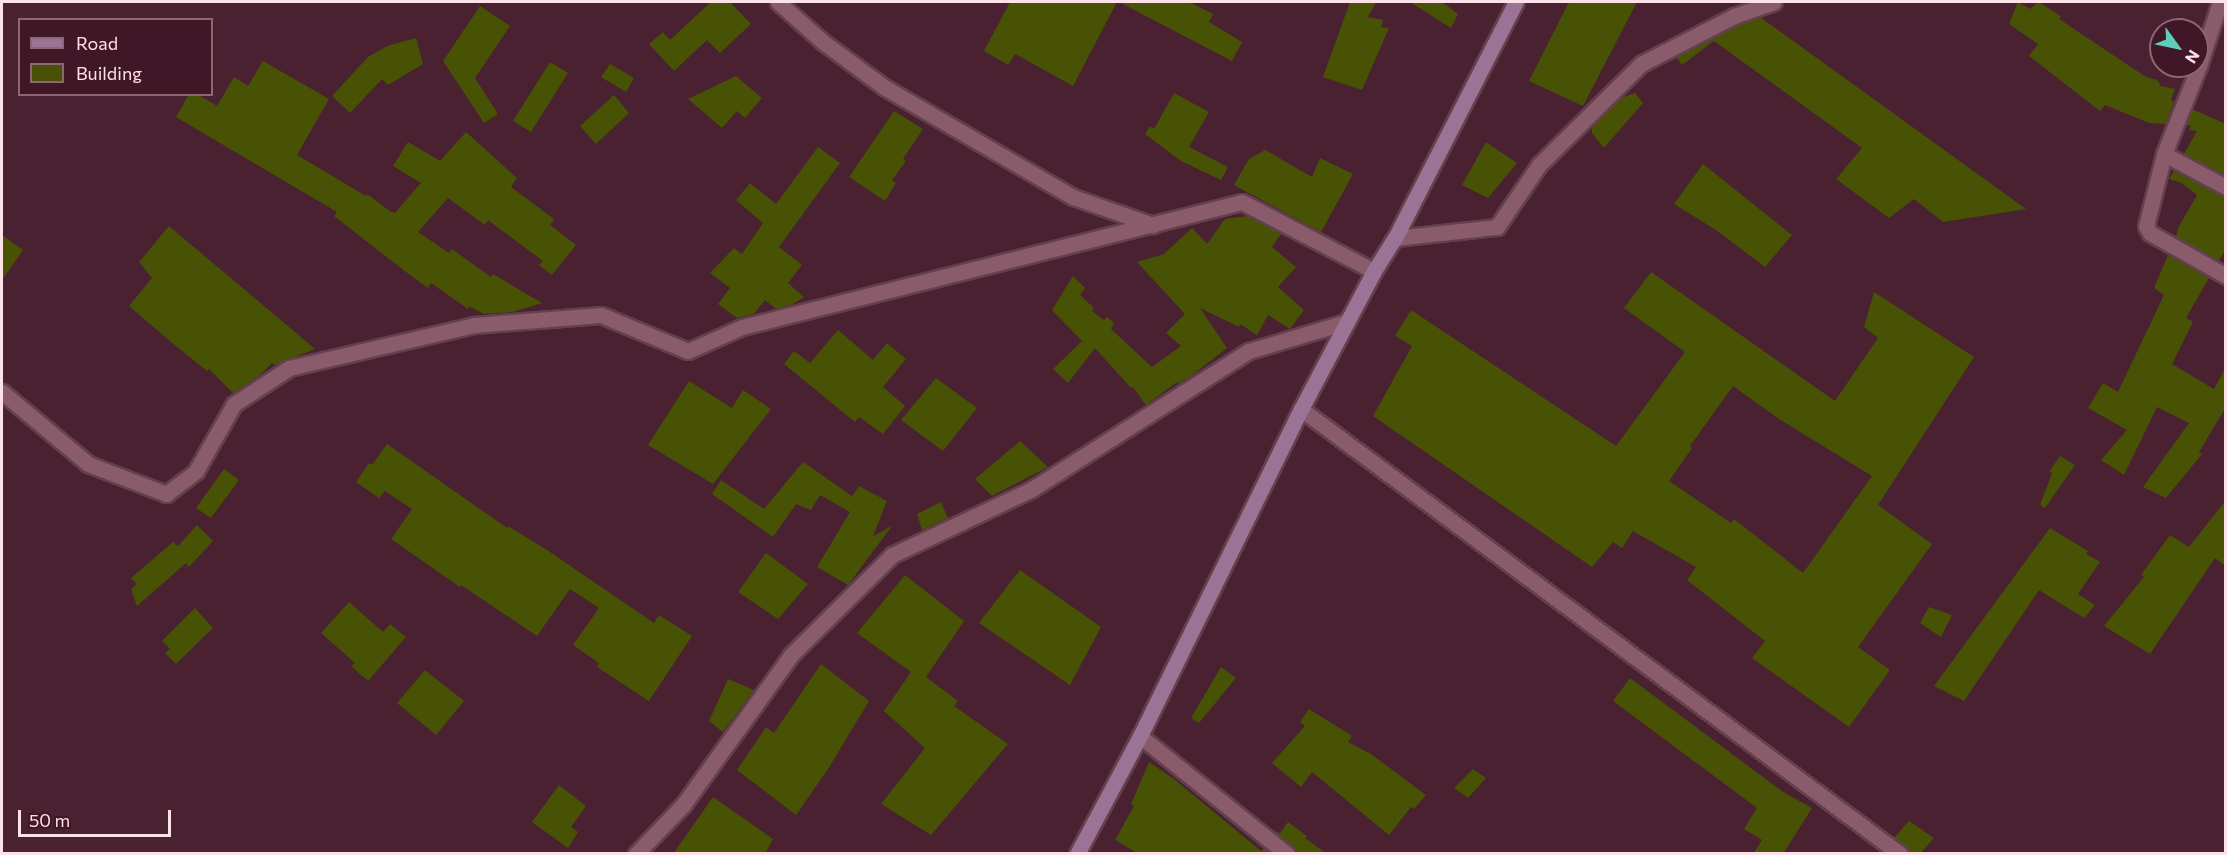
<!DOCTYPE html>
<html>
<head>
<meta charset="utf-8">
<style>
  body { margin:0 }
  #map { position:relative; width:2227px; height:855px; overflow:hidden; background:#4a2130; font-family:Commissioner,sans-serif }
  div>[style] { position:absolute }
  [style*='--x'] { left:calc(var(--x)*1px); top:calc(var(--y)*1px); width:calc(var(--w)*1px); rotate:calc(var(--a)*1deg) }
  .building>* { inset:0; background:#475204 }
  .roads { filter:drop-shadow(2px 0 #64404e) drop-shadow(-2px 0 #64404e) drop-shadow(0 2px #64404e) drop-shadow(0 -2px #64404e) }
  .minor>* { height:15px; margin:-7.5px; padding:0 7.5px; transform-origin:7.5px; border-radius:7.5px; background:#8a5c6b }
  .secondary>* { height:15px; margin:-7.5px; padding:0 7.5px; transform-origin:7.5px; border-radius:7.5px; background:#9b7495 }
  span { translate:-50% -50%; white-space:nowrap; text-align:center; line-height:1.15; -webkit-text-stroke:4.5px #3f1726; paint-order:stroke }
  .frame { position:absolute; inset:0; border:3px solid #fde1e9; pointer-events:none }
  .legend { position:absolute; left:18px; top:18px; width:195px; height:78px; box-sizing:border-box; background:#3f1726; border:2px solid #8b6874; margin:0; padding:8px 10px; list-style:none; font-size:18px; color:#fde1e9 }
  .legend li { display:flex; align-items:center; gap:12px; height:30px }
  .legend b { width:30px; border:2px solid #8b6874 }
  .north { position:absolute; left:2149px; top:18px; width:60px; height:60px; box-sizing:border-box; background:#3f1726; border:2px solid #8b6874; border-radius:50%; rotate:123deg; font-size:16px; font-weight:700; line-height:24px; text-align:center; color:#fde1e9 }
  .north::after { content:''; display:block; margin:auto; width:21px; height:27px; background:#5eceb8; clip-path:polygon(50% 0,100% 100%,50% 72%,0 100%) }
  .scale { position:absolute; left:18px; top:810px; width:153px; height:27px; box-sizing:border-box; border:3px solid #fde1e9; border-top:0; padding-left:8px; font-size:18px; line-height:21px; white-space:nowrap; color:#fde1e9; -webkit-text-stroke:4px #3f1726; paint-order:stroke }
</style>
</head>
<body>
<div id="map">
  <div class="building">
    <div style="clip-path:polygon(711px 2px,730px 2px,751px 24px,720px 53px,707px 40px,674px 71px,649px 44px,663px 32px,670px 40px)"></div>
    <div style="clip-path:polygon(1010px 2px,1117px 2px,1073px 86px,1015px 54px,1008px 65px,984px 51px)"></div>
    <div style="clip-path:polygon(1119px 2px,1189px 2px,1213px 14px,1209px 22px,1242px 42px,1232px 61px)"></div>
    <div style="clip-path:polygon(1350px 2px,1376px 2px,1368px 17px,1383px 20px,1381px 27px,1389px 28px,1362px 90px,1323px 77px)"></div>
    <div style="clip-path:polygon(1410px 2px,1442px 2px,1458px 14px,1451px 28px)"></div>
    <div style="clip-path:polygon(1569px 2px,1637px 2px,1583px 106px,1529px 81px)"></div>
    <div style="clip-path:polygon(2018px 2px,2030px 9px,2038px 2px,2061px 16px,2059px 19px,2146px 77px,2157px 80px,2161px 86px,2175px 89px,2171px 100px,2174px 101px,2166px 124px,2149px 123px,2105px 105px,2100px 111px,2029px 56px,2038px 44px,2009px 24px)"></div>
    <div style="clip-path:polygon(480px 6px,510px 26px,475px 78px,498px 114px,484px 123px,443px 61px)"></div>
    <div style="clip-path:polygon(1760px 17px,2026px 209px,1943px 222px,1914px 199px,1889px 218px,1836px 179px,1862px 148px,1714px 41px,1682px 65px,1676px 57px,1738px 25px)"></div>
    <div style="clip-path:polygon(416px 38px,423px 64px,388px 85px,382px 79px,350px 113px,332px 96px,368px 57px,387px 46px)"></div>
    <div style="clip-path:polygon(263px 61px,329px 99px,297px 155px,366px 196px,367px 194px,391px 212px,395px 213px,421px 183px,393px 166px,408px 142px,440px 161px,466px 132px,517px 178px,511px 187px,554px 219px,550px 225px,576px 245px,552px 275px,539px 265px,543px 261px,488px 220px,485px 225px,448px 198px,418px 232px,449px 253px,452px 249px,491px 277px,493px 274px,542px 303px,513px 312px,484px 314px,469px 306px,468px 309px,431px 283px,428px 288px,406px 272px,334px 216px,337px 212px,176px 117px,189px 94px,197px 94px,217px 106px,234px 77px,248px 86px)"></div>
    <div style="clip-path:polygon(550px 62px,568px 73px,531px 132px,513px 121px)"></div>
    <div style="clip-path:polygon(610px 64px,634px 78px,626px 92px,601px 77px)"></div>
    <div style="clip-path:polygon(736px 76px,762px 98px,745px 118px,737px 111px,722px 128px,688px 99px)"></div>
    <div style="clip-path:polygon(1174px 93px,1209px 112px,1189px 147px,1228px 167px,1221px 180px,1181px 161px,1145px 134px,1150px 126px,1154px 129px)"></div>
    <div style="clip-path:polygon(1635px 93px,1643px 103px,1604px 148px,1592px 133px,1592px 127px,1621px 98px)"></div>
    <div style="clip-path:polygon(614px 95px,629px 113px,596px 144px,580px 126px)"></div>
    <div style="clip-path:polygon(2192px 109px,2226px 124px,2226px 176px,2184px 154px,2197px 131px,2189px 130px,2191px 125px,2186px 125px)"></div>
    <div style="clip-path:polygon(894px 111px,923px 129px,903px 159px,906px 161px,892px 180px,896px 183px,885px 201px,849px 177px)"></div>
    <div style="clip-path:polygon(1486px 142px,1517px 163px,1488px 198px,1462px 185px)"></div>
    <div style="clip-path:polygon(818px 147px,840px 163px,779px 247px,802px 265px,788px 283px,804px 297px,793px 304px,776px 309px,765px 300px,754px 314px,737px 318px,718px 304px,730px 288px,710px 273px,734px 248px,742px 254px,763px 223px,736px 200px,750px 183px,776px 204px)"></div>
    <div style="clip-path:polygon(1265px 150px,1312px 177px,1320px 158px,1353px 174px,1321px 232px,1234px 185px,1249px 159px)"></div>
    <div style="clip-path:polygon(1703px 164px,1792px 235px,1765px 267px,1716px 230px,1674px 204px)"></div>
    <div style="clip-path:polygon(2174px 171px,2226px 197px,2226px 248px,2219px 261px,2176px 237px,2178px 228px,2197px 195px,2182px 183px,2169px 179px)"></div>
    <div style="clip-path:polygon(1248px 216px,1281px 234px,1272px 247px,1296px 267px,1278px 287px,1304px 310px,1290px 329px,1268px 315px,1257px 335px,1240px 324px,1239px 327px,1200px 308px,1227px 348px,1191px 376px,1178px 384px,1177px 382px,1146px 405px,1133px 387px,1131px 388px,1095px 348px,1068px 383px,1053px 369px,1082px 341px,1052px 310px,1073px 276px,1085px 288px,1080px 295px,1094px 308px,1092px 311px,1104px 320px,1107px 317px,1114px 323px,1111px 329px,1152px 367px,1181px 346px,1166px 333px,1185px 314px,1137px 262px,1164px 254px,1192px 228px,1207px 244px,1225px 219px)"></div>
    <div style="clip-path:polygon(169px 226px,315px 349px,275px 365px,272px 363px,260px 375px,233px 393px,209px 369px,207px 371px,171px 342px,129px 306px,152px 278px,139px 262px)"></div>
    <div style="clip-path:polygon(2px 235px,23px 250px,2px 280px)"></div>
    <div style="clip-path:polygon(2168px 255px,2209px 278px,2186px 318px,2193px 322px,2172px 364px,2214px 389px,2226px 367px,2226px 407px,2199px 452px,2202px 454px,2166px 498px,2143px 487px,2189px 423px,2157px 407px,2124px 475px,2101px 460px,2127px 430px,2088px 408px,2103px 383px,2118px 392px,2164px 295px,2154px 288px)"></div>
    <div style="clip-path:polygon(evenodd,1651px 272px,1835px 401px,1878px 338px,1864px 327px,1874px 292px,1974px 357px,1878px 505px,1932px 544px,1858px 647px,1890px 670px,1849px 727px,1752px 658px,1765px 641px,1687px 580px,1696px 567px,1633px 531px,1622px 548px,1613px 542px,1592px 567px,1373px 416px,1412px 346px,1395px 336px,1411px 310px,1616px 446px,1685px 352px,1624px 308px,1651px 272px,1733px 386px,1779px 419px,1872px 476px,1803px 573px,1734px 519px,1731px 523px,1669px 481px,1692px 448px,1690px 446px,1733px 386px)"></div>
    <div style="clip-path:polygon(838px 330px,873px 360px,887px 343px,906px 359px,883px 387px,905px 406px,883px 434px,859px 417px,855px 422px,784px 364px,794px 351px,810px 363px)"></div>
    <div style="clip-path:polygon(936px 378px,977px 408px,943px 451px,901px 420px)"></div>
    <div style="clip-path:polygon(689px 381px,732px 408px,743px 390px,771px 409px,713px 484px,648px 445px)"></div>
    <div style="clip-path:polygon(1020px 441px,1048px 467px,992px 496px,975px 479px)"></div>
    <div style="clip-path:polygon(387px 444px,507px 528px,508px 526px,547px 550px,654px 623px,659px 615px,692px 636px,649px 701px,597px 667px,599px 663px,573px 645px,599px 608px,570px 589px,537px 636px,461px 585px,460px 587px,391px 539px,412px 509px,385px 491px,379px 498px,356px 482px,369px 463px,372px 465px)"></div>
    <div style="clip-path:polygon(2060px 456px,2075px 465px,2045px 508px,2040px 505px,2052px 473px,2049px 472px)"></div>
    <div style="clip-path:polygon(803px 462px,852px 496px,859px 486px,887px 501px,873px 536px,892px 526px,848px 585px,817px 567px,850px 512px,820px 495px,811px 510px,796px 504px,773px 537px,712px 494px,721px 480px,764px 509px)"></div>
    <div style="clip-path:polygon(224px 469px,239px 480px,211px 518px,196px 508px)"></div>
    <div style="clip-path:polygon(2226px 500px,2226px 566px,2215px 558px,2150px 654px,2104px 626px,2144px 577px,2141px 575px,2170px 535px,2189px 547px)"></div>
    <div style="clip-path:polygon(941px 502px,948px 518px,922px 530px,917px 514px)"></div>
    <div style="clip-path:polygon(197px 525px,213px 541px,189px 567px,186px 563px,137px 606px,131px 589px,137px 584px,131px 578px,173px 542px,178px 546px)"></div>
    <div style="clip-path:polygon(2050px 528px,2088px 551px,2086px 554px,2100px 562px,2078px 594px,2095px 605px,2084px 618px,2039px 590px,1964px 701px,1934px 686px)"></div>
    <div style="clip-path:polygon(766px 553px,808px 584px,778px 619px,738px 592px)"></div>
    <div style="clip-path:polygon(1020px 570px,1101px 627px,1070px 685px,979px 623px)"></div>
    <div style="clip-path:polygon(905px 575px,964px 621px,926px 677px,958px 701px,954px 706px,1008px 744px,931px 835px,881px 804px,925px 748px,884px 711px,911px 672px,857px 633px)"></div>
    <div style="clip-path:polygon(349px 602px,383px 632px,390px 624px,406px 637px,368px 681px,351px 666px,355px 663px,321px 633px)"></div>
    <div style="clip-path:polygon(1929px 607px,1952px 615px,1941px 637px,1920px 623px)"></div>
    <div style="clip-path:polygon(195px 608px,213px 628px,176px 664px,165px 653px,170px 649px,162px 641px)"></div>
    <div style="clip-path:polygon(821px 664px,869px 701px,828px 769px,796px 815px,737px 770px,766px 727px,774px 733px)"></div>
    <div style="clip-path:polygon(1221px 667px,1236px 678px,1199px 723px,1191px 718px)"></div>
    <div style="clip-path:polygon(425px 670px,464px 701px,436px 735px,397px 703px)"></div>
    <div style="clip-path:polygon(1630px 678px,1783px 792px,1812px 808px,1783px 854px,1753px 854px,1762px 840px,1744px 829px,1757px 808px,1613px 701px)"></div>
    <div style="clip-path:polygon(728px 679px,754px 690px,723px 732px,709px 721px)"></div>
    <div style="clip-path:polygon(1309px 709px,1352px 736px,1348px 742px,1371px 754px,1426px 795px,1414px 809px,1411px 807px,1389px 835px,1312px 772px,1301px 787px,1272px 763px,1305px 726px,1300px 722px)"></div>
    <div style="clip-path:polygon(1149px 762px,1174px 779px,1261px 851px,1264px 848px,1271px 854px,1139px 854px,1115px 840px,1134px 806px,1131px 804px)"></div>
    <div style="clip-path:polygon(1473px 769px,1486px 778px,1468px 798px,1454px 788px)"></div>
    <div style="clip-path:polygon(559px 785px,586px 806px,571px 827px,578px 832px,568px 848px,532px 822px)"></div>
    <div style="clip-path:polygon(713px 797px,773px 839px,765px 854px,673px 854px)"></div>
    <div style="clip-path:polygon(1909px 821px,1934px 838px,1920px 854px,1910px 854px,1906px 847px,1894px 838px)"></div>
    <div style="clip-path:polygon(1288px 822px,1307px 836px,1305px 838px,1327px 854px,1296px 854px,1293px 846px,1274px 831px,1280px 833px)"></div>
  </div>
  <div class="roads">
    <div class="minor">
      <div style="--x:778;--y:2;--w:60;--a:41.6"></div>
      <div style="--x:823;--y:42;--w:76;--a:36.4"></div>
      <div style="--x:884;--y:87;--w:219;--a:30.2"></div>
      <div style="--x:1073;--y:197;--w:85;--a:19.3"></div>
      <div style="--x:2220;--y:2;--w:67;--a:108.2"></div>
      <div style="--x:2199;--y:66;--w:95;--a:111.7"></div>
      <div style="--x:2164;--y:154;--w:74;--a:104"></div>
      <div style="--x:2146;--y:226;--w:8;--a:60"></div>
      <div style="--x:2150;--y:233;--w:87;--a:29.5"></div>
      <div style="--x:2164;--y:154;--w:70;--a:28"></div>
      <div style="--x:1395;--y:238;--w:103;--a:-6.2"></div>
      <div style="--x:1497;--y:227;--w:75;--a:-55.9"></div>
      <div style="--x:1539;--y:165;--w:144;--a:-44.7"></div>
      <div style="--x:1641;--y:64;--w:105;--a:-27.3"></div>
      <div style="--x:1734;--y:16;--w:42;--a:-19.3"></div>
      <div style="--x:2;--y:392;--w:112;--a:39.9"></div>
      <div style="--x:88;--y:464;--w:84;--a:21"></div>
      <div style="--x:166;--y:494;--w:38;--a:-37"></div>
      <div style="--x:196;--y:471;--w:77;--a:-60.4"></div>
      <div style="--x:234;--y:404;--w:66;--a:-33.2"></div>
      <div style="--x:289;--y:368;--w:190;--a:-13.1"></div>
      <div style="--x:474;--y:325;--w:127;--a:-4.5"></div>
      <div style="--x:601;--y:315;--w:94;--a:22.5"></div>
      <div style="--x:688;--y:351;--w:59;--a:-24"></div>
      <div style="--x:742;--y:327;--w:515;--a:-14.04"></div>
      <div style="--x:1242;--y:202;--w:149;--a:27.6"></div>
      <div style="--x:1301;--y:409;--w:746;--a:36.61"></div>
      <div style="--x:1140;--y:736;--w:189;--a:38.8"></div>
      <div style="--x:636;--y:854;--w:68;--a:-46.2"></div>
      <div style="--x:683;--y:805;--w:185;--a:-54.2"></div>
      <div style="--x:791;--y:655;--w:142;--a:-44.7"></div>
      <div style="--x:892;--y:555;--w:155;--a:-25.2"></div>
      <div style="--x:1032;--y:489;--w:257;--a:-32.5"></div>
      <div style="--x:1249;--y:351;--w:101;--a:-16.6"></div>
    </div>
    <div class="secondary">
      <div style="--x:1077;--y:854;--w:134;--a:-61.9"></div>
      <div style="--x:1140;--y:736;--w:364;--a:-63.8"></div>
      <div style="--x:1301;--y:409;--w:156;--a:-62.1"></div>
      <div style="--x:1374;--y:271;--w:39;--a:-58"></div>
      <div style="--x:1395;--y:238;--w:265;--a:-62.9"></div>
    </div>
  </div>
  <div class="frame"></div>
  <ul class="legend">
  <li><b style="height:8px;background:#9b7495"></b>Road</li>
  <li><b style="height:16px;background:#475204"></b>Building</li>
  </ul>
  <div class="north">N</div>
  <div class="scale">50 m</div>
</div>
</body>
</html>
